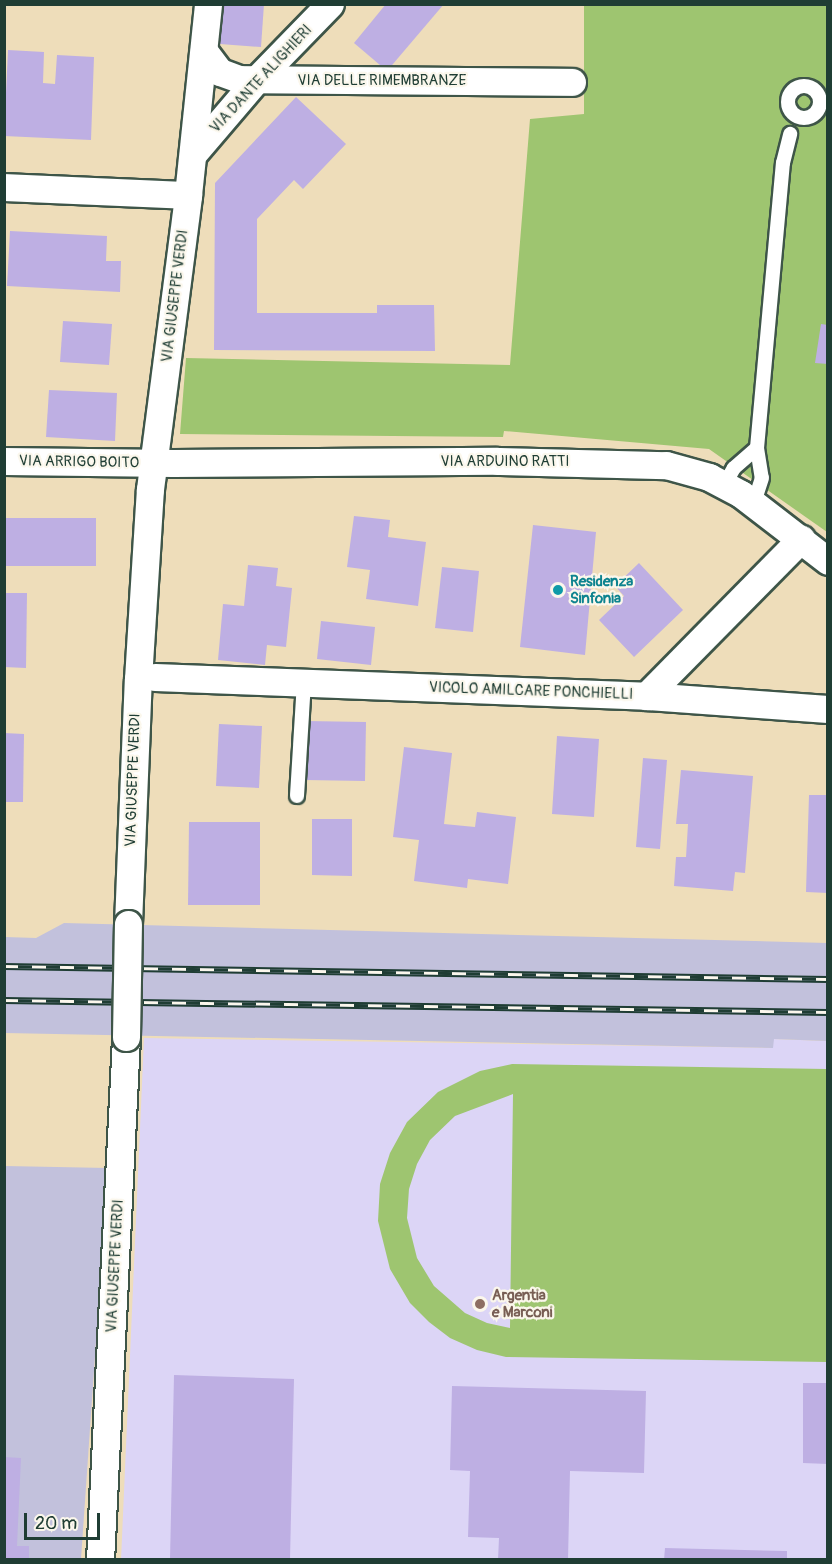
<!DOCTYPE html>
<html>
<head>
<meta charset="utf-8">
<style>
  body { margin:0 }
  #map { position:relative; width:832px; height:1564px; overflow:hidden; background:#eeddba; font-family:Pangolin,sans-serif }
  div>[style] { position:absolute }
  [style*='--x'] { left:calc(var(--x)*1px); top:calc(var(--y)*1px); width:calc(var(--w)*1px); rotate:calc(var(--a)*1deg) }
  .built>* { inset:0; background:#dcd5f6 }
  .industrial>* { inset:0; background:#c2c1dc }
  .green>* { inset:0; background:#9ec570 }
  .building>* { inset:0; background:#beafe3 }
  .roads { filter:drop-shadow(2px 0 #3e5548) drop-shadow(-2px 0 #3e5548) drop-shadow(0 2px #3e5548) drop-shadow(0 -2px #3e5548) }
  .service>* { height:14px; margin:-7px; padding:0 7px; transform-origin:7px; border-radius:7px; background:#fff }
  .service>.ring { margin:-7px; padding:0; box-sizing:content-box; background:none; border:14px solid #fff; border-radius:50% }
  .minor>* { height:27px; margin:-13.5px; padding:0 13.5px; transform-origin:13.5px; border-radius:13.5px; background:#fff }
  .rail>* { height:7px; margin-top:-3.5px; transform-origin:0; background:repeating-linear-gradient(90deg,#fbf7ec 0 14px,#1f3d34 0 28px); box-sizing:border-box; border-block:2px solid #1f3d34 }
  .bridges { filter:drop-shadow(2px 0 #3e5548) drop-shadow(-2px 0 #3e5548) drop-shadow(0 2px #3e5548) drop-shadow(0 -2px #3e5548) }
  .minor-bridge>* { height:27px; margin:-13.5px; padding:0 13.5px; transform-origin:13.5px; border-radius:13.5px; background:#fff }
  .dots>* { width:16px; height:16px; translate:-50% -50%; box-sizing:border-box; border:3px solid #fbf7ec; border-radius:50% }
  span { translate:-50% -50%; white-space:nowrap; text-align:center; line-height:1.15; -webkit-text-stroke:4.5px #fbf7ec; paint-order:stroke }
  .street-label { font-size:15px; color:#1f3d34 }
  .culture-label { font-size:15px; color:#0d838f; font-weight:700 }
  .left { translate:0 -50%; text-align:left }
  .education-label { font-size:15px; color:#785e54; font-weight:700 }
  .frame { position:absolute; inset:0; border:6px solid #1f3d34; pointer-events:none }
  .scale { position:absolute; left:24px; top:1513px; width:76px; height:27px; box-sizing:border-box; border:3px solid #1f3d34; border-top:0; padding-left:8px; font-size:18px; line-height:21px; white-space:nowrap; color:#1f3d34; -webkit-text-stroke:4px #fbf7ec; paint-order:stroke }
</style>
</head>
<body>
<div id="map">
  <div class="built">
    <div style="clip-path:polygon(144px 1038px,772px 1048px,773px 1039px,827px 1041px,827px 1559px,121px 1560px)"></div>
  </div>
  <div class="industrial">
    <div style="clip-path:polygon(64px 923px,827px 943px,827px 1041px,774px 1039px,773px 1048px,5px 1033px,5px 937px,36px 938px)"></div>
    <div style="clip-path:polygon(5px 1166px,108px 1168px,81px 1559px,5px 1560px)"></div>
  </div>
  <div class="green">
    <div style="clip-path:polygon(584px 5px,827px 5px,827px 532px,709px 449px,504px 431px,503px 437px,180px 434px,186px 358px,510px 365px,530px 119px,584px 114px)"></div>
    <div style="clip-path:polygon(evenodd,512px 1064px,827px 1069px,827px 1362px,506px 1357px,477px 1350px,450px 1338px,429px 1322px,410px 1303px,390px 1269px,378px 1221px,380px 1184px,390px 1153px,407px 1122px,438px 1092px,480px 1071px,512px 1064px,513px 1094px,510px 1328px,487px 1323px,465px 1313px,434px 1286px,417px 1258px,407px 1218px,409px 1189px,417px 1164px,430px 1140px,455px 1116px,513px 1094px)"></div>
  </div>
  <div class="building">
    <div style="clip-path:polygon(222px 4px,264px 4px,261px 47px,220px 44px)"></div>
    <div style="clip-path:polygon(386px 4px,444px 4px,387px 71px,354px 43px)"></div>
    <div style="clip-path:polygon(8px 50px,44px 52px,43px 83px,55px 84px,57px 55px,94px 57px,91px 140px,4px 136px)"></div>
    <div style="clip-path:polygon(296px 97px,346px 144px,303px 189px,294px 180px,257px 219px,257px 313px,377px 313px,377px 305px,434px 305px,435px 351px,214px 350px,215px 183px)"></div>
    <div style="clip-path:polygon(10px 231px,107px 236px,106px 261px,121px 261px,120px 292px,7px 286px)"></div>
    <div style="clip-path:polygon(63px 321px,112px 324px,109px 365px,60px 362px)"></div>
    <div style="clip-path:polygon(821px 324px,828px 325px,828px 364px,815px 363px)"></div>
    <div style="clip-path:polygon(49px 390px,117px 393px,115px 441px,46px 437px)"></div>
    <div style="clip-path:polygon(354px 516px,390px 520px,388px 537px,426px 542px,418px 606px,366px 599px,370px 570px,347px 567px)"></div>
    <div style="clip-path:polygon(4px 518px,96px 518px,96px 566px,4px 566px)"></div>
    <div style="clip-path:polygon(533px 525px,596px 532px,585px 655px,520px 647px)"></div>
    <div style="clip-path:polygon(639px 563px,683px 610px,634px 657px,599px 620px,624px 596px,615px 586px)"></div>
    <div style="clip-path:polygon(248px 565px,278px 568px,276px 586px,292px 588px,286px 647px,267px 645px,265px 665px,218px 660px,223px 604px,244px 606px)"></div>
    <div style="clip-path:polygon(442px 567px,479px 571px,473px 632px,435px 628px)"></div>
    <div style="clip-path:polygon(4px 593px,27px 593px,26px 668px,4px 667px)"></div>
    <div style="clip-path:polygon(321px 621px,375px 627px,371px 665px,317px 659px)"></div>
    <div style="clip-path:polygon(306px 721px,366px 722px,365px 781px,305px 780px)"></div>
    <div style="clip-path:polygon(219px 724px,262px 726px,259px 788px,216px 786px)"></div>
    <div style="clip-path:polygon(4px 733px,24px 734px,23px 802px,4px 802px)"></div>
    <div style="clip-path:polygon(557px 736px,599px 739px,594px 817px,552px 814px)"></div>
    <div style="clip-path:polygon(404px 747px,452px 753px,444px 824px,475px 827px,477px 812px,516px 817px,508px 884px,468px 879px,467px 888px,414px 881px,419px 840px,393px 837px)"></div>
    <div style="clip-path:polygon(643px 758px,667px 760px,660px 849px,636px 847px)"></div>
    <div style="clip-path:polygon(681px 770px,753px 776px,745px 873px,735px 872px,733px 891px,674px 886px,676px 857px,686px 857px,688px 824px,676px 824px)"></div>
    <div style="clip-path:polygon(809px 795px,828px 795px,828px 893px,806px 892px)"></div>
    <div style="clip-path:polygon(312px 819px,352px 819px,352px 876px,312px 875px)"></div>
    <div style="clip-path:polygon(189px 822px,260px 822px,260px 905px,188px 905px)"></div>
    <div style="clip-path:polygon(174px 1375px,294px 1379px,290px 1560px,170px 1560px)"></div>
    <div style="clip-path:polygon(803px 1383px,828px 1383px,828px 1464px,803px 1463px)"></div>
    <div style="clip-path:polygon(452px 1386px,646px 1391px,644px 1473px,570px 1471px,568px 1560px,498px 1560px,499px 1538px,468px 1537px,470px 1471px,450px 1470px)"></div>
    <div style="clip-path:polygon(4px 1457px,21px 1458px,17px 1546px,29px 1546px,29px 1560px,4px 1560px)"></div>
    <div style="clip-path:polygon(665px 1548px,787px 1551px,787px 1560px,664px 1560px)"></div>
  </div>
  <div class="roads">
    <div class="service">
      <div class="ring" style="left:788px;top:86px;width:18px;height:18px"></div>
      <div style="--x:757;--y:448;--w:286;--a:-84.8"></div>
      <div style="--x:783;--y:163;--w:30;--a:-76"></div>
      <div style="--x:725;--y:484;--w:18;--a:-61"></div>
      <div style="--x:734;--y:468;--w:30;--a:-41"></div>
      <div style="--x:757;--y:448;--w:30;--a:81"></div>
      <div style="--x:762;--y:478;--w:25;--a:108"></div>
      <div style="--x:297;--y:796;--w:114;--a:-86.5"></div>
    </div>
    <div class="minor">
      <div style="--x:204;--y:51;--w:26;--a:53"></div>
      <div style="--x:220;--y:72;--w:20;--a:20"></div>
      <div style="--x:239;--y:79;--w:333;--a:0.5"></div>
      <div style="--x:193;--y:154;--w:97;--a:-49.6"></div>
      <div style="--x:256;--y:80;--w:106;--a:-45.8"></div>
      <div style="--x:4;--y:187;--w:184;--a:2.5"></div>
      <div style="--x:4;--y:461;--w:169;--a:0.7"></div>
      <div style="--x:173;--y:463;--w:324;--a:-0.4"></div>
      <div style="--x:497;--y:461;--w:169;--a:1.4"></div>
      <div style="--x:666;--y:465;--w:45;--a:15.6"></div>
      <div style="--x:709;--y:477;--w:36;--a:28"></div>
      <div style="--x:741;--y:494;--w:110;--a:37.6"></div>
      <div style="--x:155;--y:677;--w:491;--a:2.2"></div>
      <div style="--x:646;--y:696;--w:182;--a:4.1"></div>
      <div style="--x:646;--y:696;--w:221;--a:-45.4"></div>
      <div style="--x:128;--y:924;--w:245;--a:-87.7"></div>
      <div style="--x:138;--y:679;--w:190;--a:-86.4"></div>
      <div style="--x:150;--y:489;--w:296;--a:-82.6"></div>
      <div style="--x:188;--y:195;--w:192;--a:-84"></div>
      <div style="--x:100;--y:1560;--w:524;--a:-87.15"></div>
    </div>
  </div>
  <div class="rail">
    <div style="--x:4;--y:966;--w:824;--a:0.9"></div>
    <div style="--x:4;--y:1000;--w:824;--a:0.83"></div>
  </div>
  <div class="bridges">
    <div class="minor-bridge">
      <div style="--x:126;--y:1037;--w:113;--a:-89"></div>
    </div>
  </div>
  <div class="dots">
    <div style="left:558px;top:590px;background:#0f9aa8"></div>
    <div style="left:480px;top:1304px;background:#8d6e63"></div>
  </div>
  <div class="street-label">
    <span style="left:261px;top:79px;rotate:-47deg">VIA DANTE ALIGHIERI</span>
    <span style="left:382px;top:81px">VIA DELLE RIMEMBRANZE</span>
    <span style="left:175px;top:296px;rotate:-83deg">VIA GIUSEPPE VERDI</span>
    <span style="left:79px;top:462px;rotate:1deg">VIA ARRIGO BOITO</span>
    <span style="left:505px;top:462px">VIA ARDUINO RATTI</span>
    <span style="left:531px;top:691px;rotate:2deg">VICOLO AMILCARE PONCHIELLI</span>
    <span style="left:133px;top:780px;rotate:-88deg">VIA GIUSEPPE VERDI</span>
    <span style="left:115px;top:1266px;rotate:-87deg">VIA GIUSEPPE VERDI</span>
  </div>
  <div class="culture-label">
    <span class="left" style="left:570px;top:590px">Residenza<br>Sinfonia</span>
  </div>
  <div class="education-label">
    <span class="left" style="left:492px;top:1304px">Argentia<br>e Marconi</span>
  </div>
  <div class="frame"></div>
  <div class="scale">20 m</div>
</div>
</body>
</html>
